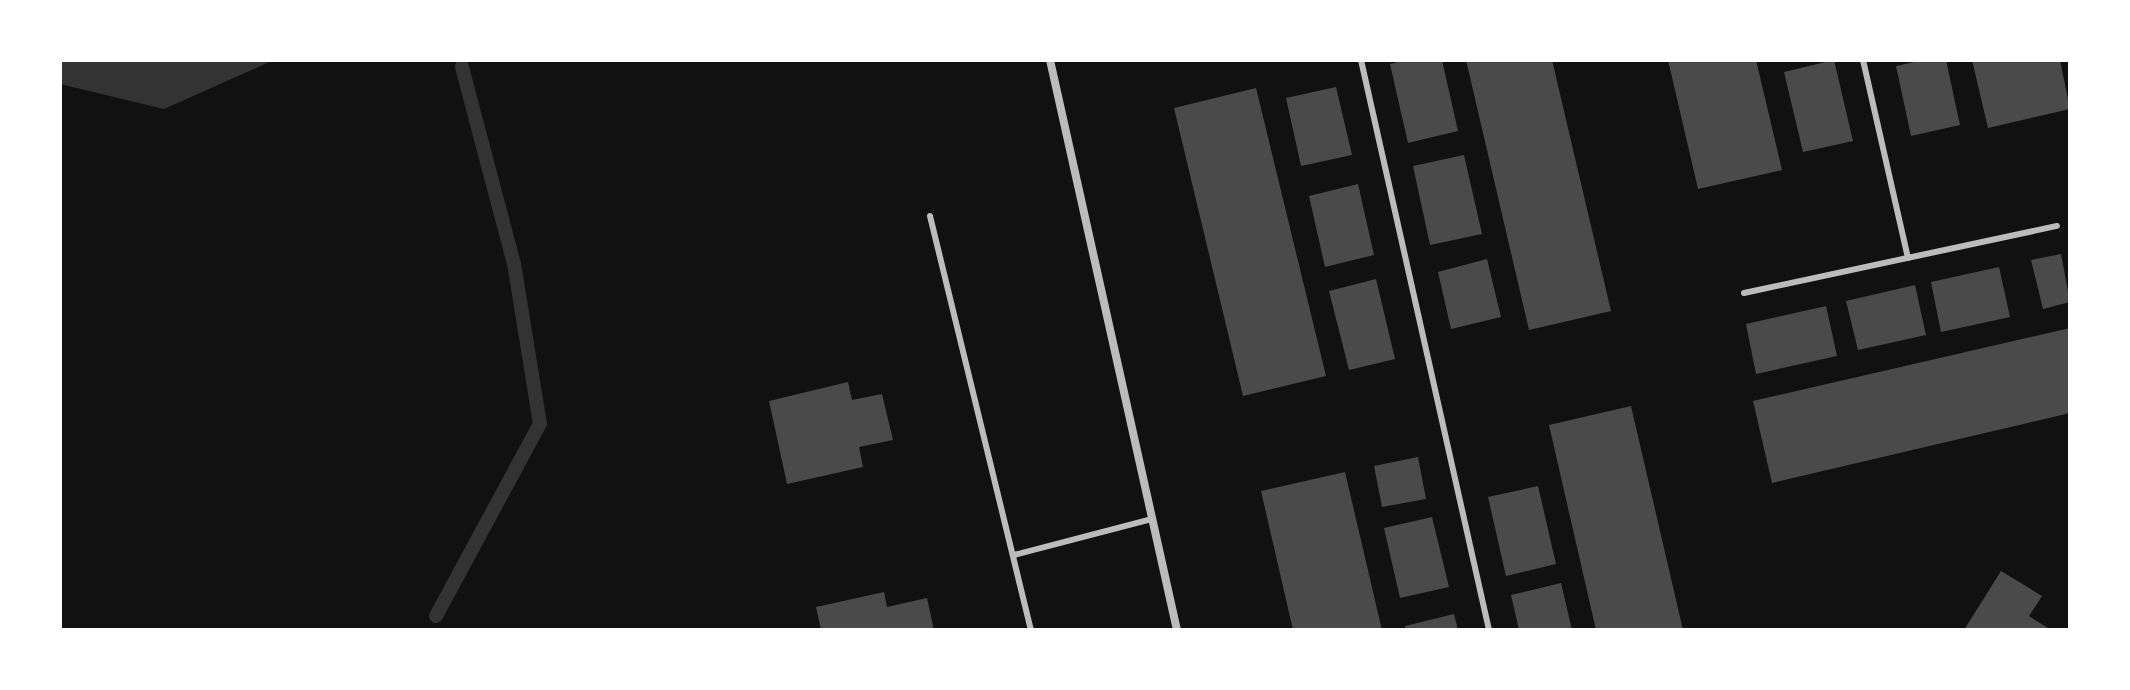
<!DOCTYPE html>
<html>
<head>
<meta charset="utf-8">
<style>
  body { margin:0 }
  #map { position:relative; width:2130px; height:690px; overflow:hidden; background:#111; font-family:"Nunito Sans",sans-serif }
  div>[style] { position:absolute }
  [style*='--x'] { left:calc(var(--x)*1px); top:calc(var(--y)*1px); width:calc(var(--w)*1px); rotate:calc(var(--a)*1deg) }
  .water>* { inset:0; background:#333 }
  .stream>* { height:14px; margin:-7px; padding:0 7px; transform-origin:7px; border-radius:7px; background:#333 }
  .building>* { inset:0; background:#4a4a4a }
  .service>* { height:6px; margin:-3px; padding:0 3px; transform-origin:3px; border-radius:3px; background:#bcbcbc }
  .minor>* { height:8px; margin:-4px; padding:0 4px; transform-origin:4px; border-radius:4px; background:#bcbcbc }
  span { translate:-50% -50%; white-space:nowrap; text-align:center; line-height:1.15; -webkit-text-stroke:6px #fff; paint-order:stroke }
  .frame { position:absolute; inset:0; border:62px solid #fff; pointer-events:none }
</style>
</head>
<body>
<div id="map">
  <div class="water">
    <div style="clip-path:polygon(60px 60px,274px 60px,164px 109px,60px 84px)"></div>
  </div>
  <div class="stream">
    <div style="--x:436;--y:616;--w:218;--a:-61.6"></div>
    <div style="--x:540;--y:424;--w:162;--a:-99.2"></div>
    <div style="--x:514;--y:264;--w:204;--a:-104.8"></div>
  </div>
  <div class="building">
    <div style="clip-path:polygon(1407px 60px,1442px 60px,1458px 131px,1408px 143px,1390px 64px)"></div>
    <div style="clip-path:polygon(1466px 60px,1552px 60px,1611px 311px,1529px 330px)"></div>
    <div style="clip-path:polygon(1668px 60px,1756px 60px,1782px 170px,1698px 189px)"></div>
    <div style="clip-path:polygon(1834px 60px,1853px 141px,1803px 152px,1784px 72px)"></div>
    <div style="clip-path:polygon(1924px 60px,1946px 60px,1960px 125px,1911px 136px,1896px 66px)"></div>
    <div style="clip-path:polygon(1972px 60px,2060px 60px,2070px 109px,1988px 128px)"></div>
    <div style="clip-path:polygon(1336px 87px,1352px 155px,1301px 166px,1286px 98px)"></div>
    <div style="clip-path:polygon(1256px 88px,1326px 376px,1243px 396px,1174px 108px)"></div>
    <div style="clip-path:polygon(1464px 155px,1482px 234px,1430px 245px,1413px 166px)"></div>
    <div style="clip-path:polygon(1358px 184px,1374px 255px,1325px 267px,1309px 196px)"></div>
    <div style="clip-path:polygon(2061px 254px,2070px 302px,2043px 309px,2031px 260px)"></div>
    <div style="clip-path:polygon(1487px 259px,1501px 317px,1451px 329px,1438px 272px)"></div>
    <div style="clip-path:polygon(1999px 267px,2010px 317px,1941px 332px,1931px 282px)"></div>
    <div style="clip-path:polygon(1376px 279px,1395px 359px,1349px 370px,1329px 291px)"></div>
    <div style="clip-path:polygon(1915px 285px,1926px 335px,1858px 350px,1846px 301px)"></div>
    <div style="clip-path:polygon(1826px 306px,1837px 356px,1756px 374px,1746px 324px)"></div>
    <div style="clip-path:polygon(2070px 328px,2070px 413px,1772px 483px,1753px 401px)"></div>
    <div style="clip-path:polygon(848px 382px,852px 400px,882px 394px,893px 440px,859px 447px,863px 467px,787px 484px,769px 401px)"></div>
    <div style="clip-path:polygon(1631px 406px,1683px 630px,1596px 630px,1549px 425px)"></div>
    <div style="clip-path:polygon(1418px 457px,1426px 499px,1382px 507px,1374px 466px)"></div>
    <div style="clip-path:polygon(1345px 472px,1382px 630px,1293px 630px,1261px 491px)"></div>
    <div style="clip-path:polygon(1538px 486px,1556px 564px,1506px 576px,1488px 497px)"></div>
    <div style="clip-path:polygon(1432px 517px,1449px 587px,1400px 598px,1384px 528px)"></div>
    <div style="clip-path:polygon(2001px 571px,2042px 596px,2029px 616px,2051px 630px,1964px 630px)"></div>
    <div style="clip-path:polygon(1561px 583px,1572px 630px,1519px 630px,1511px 595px)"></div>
    <div style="clip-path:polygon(884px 592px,887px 607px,927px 598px,934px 630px,821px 630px,816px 607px)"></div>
    <div style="clip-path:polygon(1454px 614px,1458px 630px,1406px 630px,1405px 626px)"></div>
  </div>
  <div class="service">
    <div style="--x:1361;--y:60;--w:584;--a:77.34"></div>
    <div style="--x:1863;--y:60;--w:203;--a:77.2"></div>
    <div style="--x:930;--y:216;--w:426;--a:76.3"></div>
    <div style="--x:1744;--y:293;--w:320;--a:-12.1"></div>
    <div style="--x:1014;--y:555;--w:143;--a:-14.6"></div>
  </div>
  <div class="minor">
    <div style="--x:1050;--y:60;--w:584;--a:77.44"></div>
  </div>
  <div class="frame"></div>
</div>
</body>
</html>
